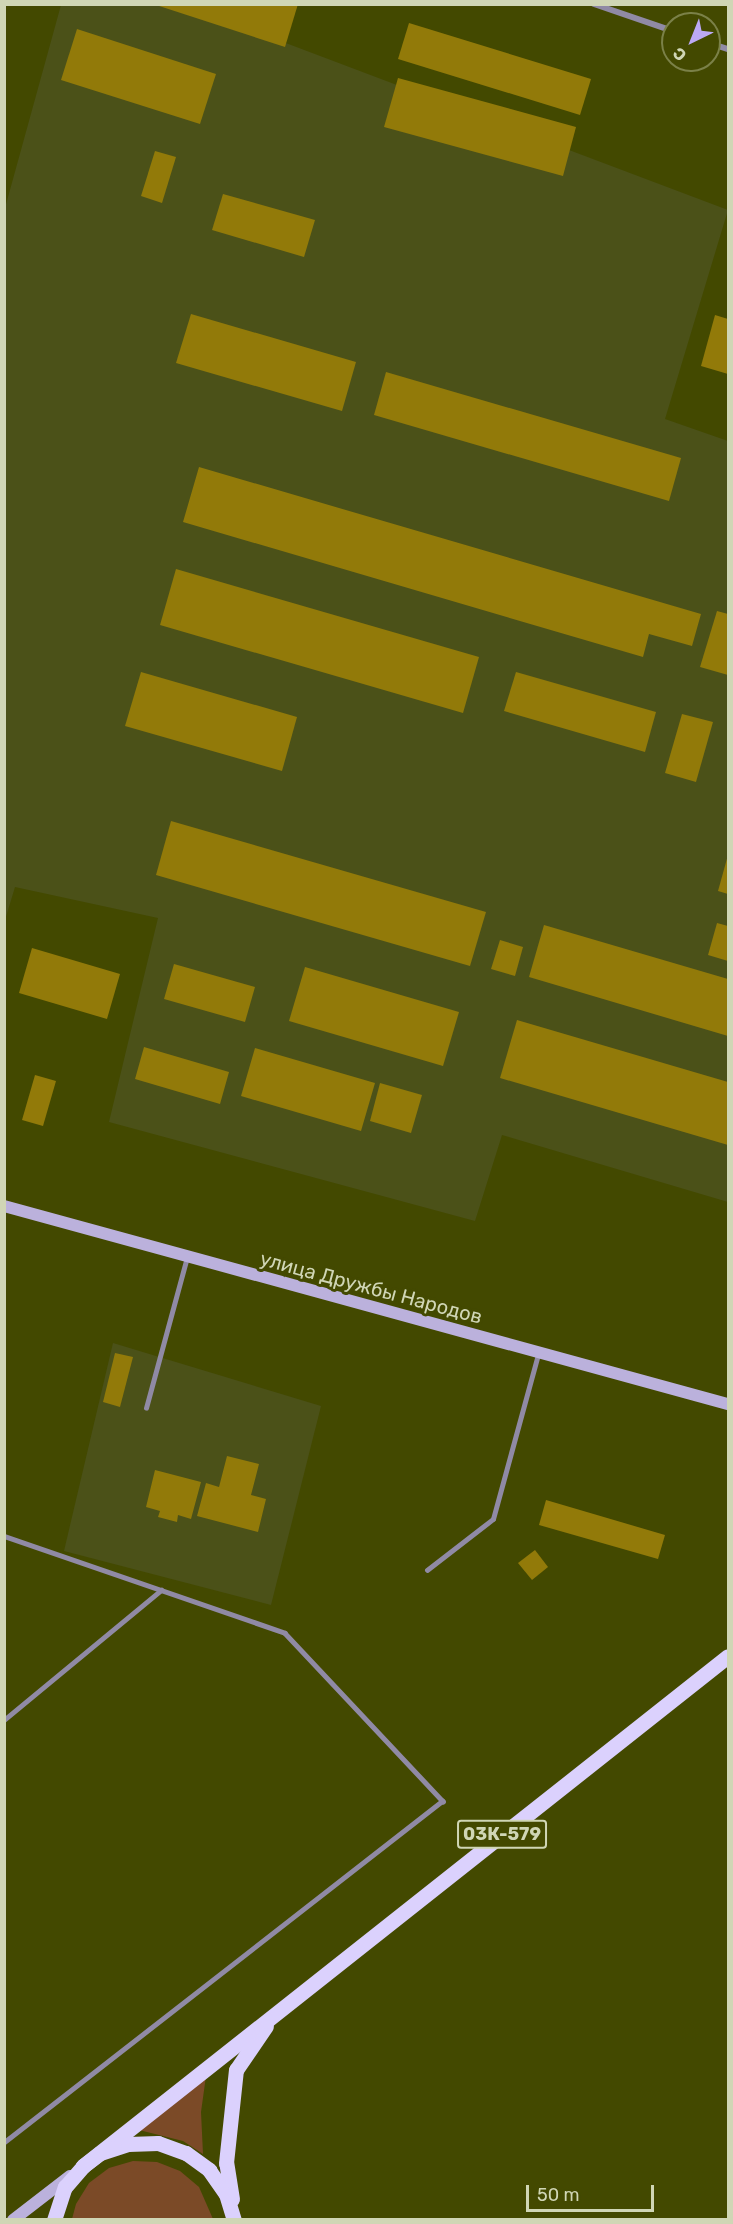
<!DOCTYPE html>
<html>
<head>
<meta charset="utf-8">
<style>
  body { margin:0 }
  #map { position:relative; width:733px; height:2224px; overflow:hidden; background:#434900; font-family:Rubik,sans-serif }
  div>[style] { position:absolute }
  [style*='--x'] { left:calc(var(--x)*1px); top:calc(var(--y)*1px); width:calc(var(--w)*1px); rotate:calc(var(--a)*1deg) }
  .built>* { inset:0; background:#4b5118 }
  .green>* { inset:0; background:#7b4a27 }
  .building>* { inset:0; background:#927a09 }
  .lane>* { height:4.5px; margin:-2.25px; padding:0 2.25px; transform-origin:2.25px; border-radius:2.25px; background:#908aa5 }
  .street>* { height:6px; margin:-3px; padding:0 3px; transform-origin:3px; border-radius:3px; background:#908aa5 }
  .secondary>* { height:12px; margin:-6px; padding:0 6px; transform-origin:6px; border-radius:6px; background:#bbb1dc }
  .primary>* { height:15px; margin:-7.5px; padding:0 7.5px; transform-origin:7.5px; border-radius:7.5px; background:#dbd1fd }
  span { translate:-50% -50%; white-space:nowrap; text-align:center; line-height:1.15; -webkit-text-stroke:6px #434900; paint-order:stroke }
  .shield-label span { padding:2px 4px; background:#434900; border:2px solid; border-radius:4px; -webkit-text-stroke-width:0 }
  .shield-label { font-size:18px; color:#d0d6b5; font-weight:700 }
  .street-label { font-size:20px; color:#d0d6b5 }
  .frame { position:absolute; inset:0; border:6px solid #d0d6b5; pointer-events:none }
  .north { position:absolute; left:661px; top:12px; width:60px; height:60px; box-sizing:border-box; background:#434900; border:2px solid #7b8148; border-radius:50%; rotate:223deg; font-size:16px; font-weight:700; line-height:24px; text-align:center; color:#d0d6b5 }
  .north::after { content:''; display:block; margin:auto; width:21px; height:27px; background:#bca9f5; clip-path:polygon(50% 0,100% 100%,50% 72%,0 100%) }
  .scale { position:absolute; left:526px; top:2185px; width:128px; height:27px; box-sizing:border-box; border:3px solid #d0d6b5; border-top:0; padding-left:8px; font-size:18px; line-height:21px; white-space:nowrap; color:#d0d6b5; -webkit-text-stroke:4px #434900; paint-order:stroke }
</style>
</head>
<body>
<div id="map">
  <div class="built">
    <div style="clip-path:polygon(61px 5px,185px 5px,728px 210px,665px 419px,728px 441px,728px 1202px,502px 1135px,475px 1221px,109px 1122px,158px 918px,15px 887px,5px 920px,5px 208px)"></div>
    <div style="clip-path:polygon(113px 1343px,321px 1406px,271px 1605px,64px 1551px)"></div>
  </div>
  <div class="green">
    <div style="clip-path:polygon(206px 2076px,201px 2112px,203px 2154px,183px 2141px,139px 2130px)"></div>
    <div style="clip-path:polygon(133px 2161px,157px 2162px,180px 2171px,199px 2187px,213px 2219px,72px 2219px,76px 2204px,89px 2183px,109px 2168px)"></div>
  </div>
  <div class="building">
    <div style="clip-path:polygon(153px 4px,298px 4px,285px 47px)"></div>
    <div style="clip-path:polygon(409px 23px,591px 79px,580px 115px,398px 59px)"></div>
    <div style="clip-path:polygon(77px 29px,216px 74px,200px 124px,61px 80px)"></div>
    <div style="clip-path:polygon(398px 78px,576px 127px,563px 176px,384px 127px)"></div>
    <div style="clip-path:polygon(155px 151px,176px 157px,162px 203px,141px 196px)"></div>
    <div style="clip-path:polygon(223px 194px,315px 220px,304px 257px,212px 230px)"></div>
    <div style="clip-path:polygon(191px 314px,356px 362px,342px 411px,176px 363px)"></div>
    <div style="clip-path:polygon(715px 315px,728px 319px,728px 374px,701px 366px)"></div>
    <div style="clip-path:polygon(386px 372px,681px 458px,669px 501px,374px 415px)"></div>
    <div style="clip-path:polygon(199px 467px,701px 614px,692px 646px,649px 634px,643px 657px,183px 522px)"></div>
    <div style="clip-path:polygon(176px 569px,479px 657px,463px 713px,160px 625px)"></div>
    <div style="clip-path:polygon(717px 611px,728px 614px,728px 675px,700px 667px)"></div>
    <div style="clip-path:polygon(141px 672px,297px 717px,282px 771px,125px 726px)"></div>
    <div style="clip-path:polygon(516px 672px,656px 712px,645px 752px,504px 711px)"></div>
    <div style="clip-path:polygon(682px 714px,713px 722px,696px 782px,665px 773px)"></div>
    <div style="clip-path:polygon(171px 821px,486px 912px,470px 966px,156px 875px)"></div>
    <div style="clip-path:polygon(728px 855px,728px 894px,718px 891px)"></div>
    <div style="clip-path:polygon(717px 923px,728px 926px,728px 961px,708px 955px)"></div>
    <div style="clip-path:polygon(544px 925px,728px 979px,728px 1036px,529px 977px)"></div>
    <div style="clip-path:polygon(500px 940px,523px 947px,515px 976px,491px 969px)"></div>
    <div style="clip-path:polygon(32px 948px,120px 974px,107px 1019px,19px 993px)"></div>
    <div style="clip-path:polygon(174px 964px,255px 987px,245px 1022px,164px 999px)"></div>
    <div style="clip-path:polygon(305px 967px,459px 1012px,443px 1066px,289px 1021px)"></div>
    <div style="clip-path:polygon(517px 1020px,728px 1082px,728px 1145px,500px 1078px)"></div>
    <div style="clip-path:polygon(144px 1047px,229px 1072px,220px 1104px,135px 1079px)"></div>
    <div style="clip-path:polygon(255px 1048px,375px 1083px,361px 1131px,241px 1096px)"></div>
    <div style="clip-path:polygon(35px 1075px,56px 1081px,43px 1126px,22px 1120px)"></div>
    <div style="clip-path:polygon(380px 1083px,422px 1095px,411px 1133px,370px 1121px)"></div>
    <div style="clip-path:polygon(115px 1353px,133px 1357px,120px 1407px,103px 1402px)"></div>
    <div style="clip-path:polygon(227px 1456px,259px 1464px,251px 1495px,266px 1499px,258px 1532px,197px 1516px,206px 1483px,219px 1487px)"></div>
    <div style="clip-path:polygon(155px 1470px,201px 1482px,191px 1519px,178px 1515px,177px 1522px,158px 1517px,160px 1511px,146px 1507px)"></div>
    <div style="clip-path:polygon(546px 1500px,665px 1535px,658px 1559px,539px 1525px)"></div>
    <div style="clip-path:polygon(535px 1550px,548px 1567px,532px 1580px,518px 1563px)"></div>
  </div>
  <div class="lane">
    <div style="--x:146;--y:1408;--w:156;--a:-74.8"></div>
    <div style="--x:4;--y:1536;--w:297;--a:19"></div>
    <div style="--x:285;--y:1633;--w:231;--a:46.8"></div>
    <div style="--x:443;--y:1801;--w:556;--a:142.08"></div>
    <div style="--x:427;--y:1570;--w:83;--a:-37.7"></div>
    <div style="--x:493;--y:1519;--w:171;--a:-74.7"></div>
    <div style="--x:4;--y:1720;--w:204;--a:-39.6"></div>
  </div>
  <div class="street">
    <div style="--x:594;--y:4;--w:83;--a:18.9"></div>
    <div style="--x:709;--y:43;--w:20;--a:18"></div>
  </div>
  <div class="secondary">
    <div style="--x:4;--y:1206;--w:751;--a:15.3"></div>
    <div style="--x:13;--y:2220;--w:72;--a:-37.7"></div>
  </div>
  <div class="primary">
    <div style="--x:83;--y:2166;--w:822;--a:-38.33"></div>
    <div style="--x:232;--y:2199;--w:36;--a:-99"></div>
    <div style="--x:226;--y:2163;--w:94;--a:-83.9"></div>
    <div style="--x:236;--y:2070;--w:53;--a:-55.7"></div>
    <div style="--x:54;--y:2220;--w:35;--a:-72"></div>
    <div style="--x:65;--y:2187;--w:28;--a:-49"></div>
    <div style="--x:83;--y:2166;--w:21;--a:-37"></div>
    <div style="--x:100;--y:2153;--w:29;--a:-18"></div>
    <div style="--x:128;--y:2144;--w:30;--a:-2"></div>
    <div style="--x:158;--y:2143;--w:30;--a:20"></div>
    <div style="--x:186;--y:2153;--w:29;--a:36"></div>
    <div style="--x:209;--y:2170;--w:29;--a:55"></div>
    <div style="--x:226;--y:2194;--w:27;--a:73"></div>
  </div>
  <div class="shield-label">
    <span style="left:502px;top:1834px">03К-579</span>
  </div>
  <div class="street-label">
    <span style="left:371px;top:1288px;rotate:15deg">улица Дружбы Народов</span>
  </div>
  <div class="frame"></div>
  <div class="north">С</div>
  <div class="scale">50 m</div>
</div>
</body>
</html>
